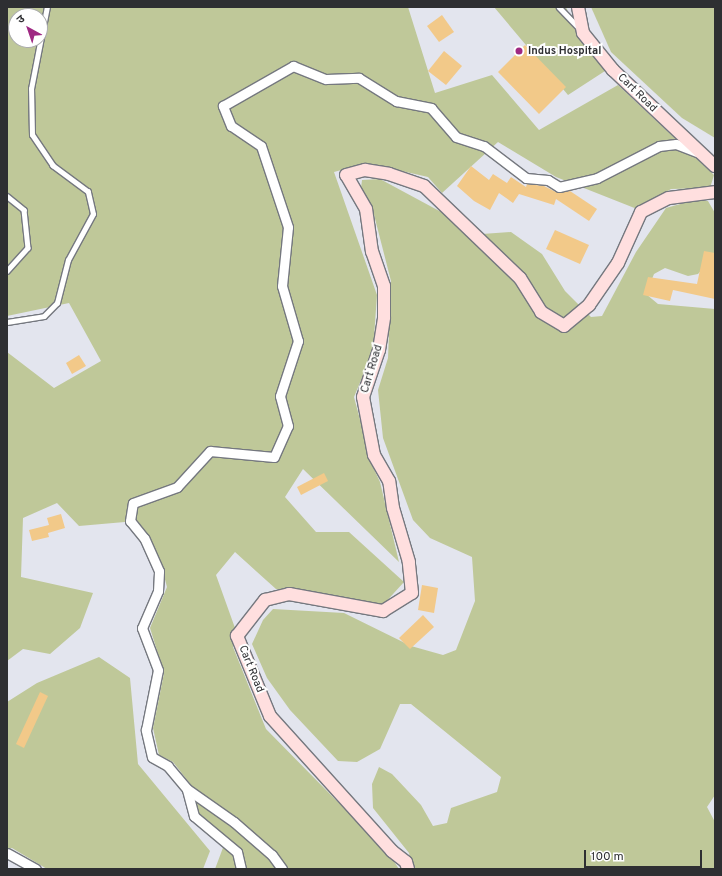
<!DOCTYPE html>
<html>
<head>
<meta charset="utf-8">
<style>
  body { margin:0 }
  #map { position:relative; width:722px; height:876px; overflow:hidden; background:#e3e5ee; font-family:Overpass,"Noto Sans Devanagari",sans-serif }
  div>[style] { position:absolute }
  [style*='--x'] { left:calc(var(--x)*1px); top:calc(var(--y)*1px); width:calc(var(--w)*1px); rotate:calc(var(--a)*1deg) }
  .green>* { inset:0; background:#bfc899 }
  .building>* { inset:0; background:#f2c989 }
  .roads { filter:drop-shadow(1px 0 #75787f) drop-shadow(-1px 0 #75787f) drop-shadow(0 1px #75787f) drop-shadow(0 -1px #75787f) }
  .service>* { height:4.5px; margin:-2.25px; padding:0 2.25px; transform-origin:2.25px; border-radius:2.25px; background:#fff }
  .minor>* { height:9px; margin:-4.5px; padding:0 4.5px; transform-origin:4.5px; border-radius:4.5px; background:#fff }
  .secondary>* { height:12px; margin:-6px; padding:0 6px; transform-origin:6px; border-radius:6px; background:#ffdfdf }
  .dots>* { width:11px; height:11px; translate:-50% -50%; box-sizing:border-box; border:2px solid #fff; border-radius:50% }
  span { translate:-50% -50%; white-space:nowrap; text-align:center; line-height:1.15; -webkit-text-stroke:4px #fff; paint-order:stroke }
  .poi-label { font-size:11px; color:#2e2f32; font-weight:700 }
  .left { translate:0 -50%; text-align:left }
  .street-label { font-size:11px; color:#2e2f32 }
  .frame { position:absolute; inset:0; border:8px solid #2e2f32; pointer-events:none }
  .north { position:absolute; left:8px; top:8px; width:40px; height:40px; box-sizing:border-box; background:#fff; border:1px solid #abacad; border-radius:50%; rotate:320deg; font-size:11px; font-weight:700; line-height:16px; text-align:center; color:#2e2f32 }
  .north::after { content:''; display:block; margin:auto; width:14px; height:18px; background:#9f2983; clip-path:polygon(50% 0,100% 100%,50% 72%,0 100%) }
  .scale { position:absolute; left:584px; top:850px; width:118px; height:18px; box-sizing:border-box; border:2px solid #2e2f32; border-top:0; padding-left:5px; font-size:12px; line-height:14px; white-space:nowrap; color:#2e2f32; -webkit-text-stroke:3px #fff; paint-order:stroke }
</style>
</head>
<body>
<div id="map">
  <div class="green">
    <div style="clip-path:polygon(evenodd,7px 7px,408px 7px,435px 93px,492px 75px,539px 130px,618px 85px,714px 175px,710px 188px,671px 189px,637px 209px,556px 177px,498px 142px,442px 193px,428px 177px,367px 163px,334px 172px,377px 295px,373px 351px,354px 397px,372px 465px,380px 482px,399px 562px,303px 469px,285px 497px,316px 532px,349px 532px,404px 582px,383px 605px,276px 589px,235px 552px,216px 575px,235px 628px,233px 647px,266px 729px,389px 854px,399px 869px,215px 869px,227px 837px,198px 814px,191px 785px,173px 762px,159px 755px,153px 728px,164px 673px,150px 628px,167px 587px,159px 557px,136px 521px,79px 526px,57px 503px,23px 518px,21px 577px,93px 593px,80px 628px,50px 654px,23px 649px,7px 661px,7px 352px,54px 388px,101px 361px,69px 303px,7px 316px,7px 7px,16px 16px,40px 16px,40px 40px,16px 40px,16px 16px)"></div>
    <div style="clip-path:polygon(494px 7px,566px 7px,578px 35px,605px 71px,568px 95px)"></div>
    <div style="clip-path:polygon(591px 7px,715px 7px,715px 138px,682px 118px,611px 52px)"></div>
    <div style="clip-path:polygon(380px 179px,482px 234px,511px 232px,542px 254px,565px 291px,591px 317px,602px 316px,636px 252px,666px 208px,691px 201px,708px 201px,715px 213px,715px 255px,698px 274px,688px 276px,665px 268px,654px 274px,646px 294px,658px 304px,715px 309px,715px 795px,707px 807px,715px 822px,715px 869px,412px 869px,409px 853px,373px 808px,372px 784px,379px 767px,392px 774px,421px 805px,433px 826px,447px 823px,451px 808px,497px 792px,501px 777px,411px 704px,400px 704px,380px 749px,357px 762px,338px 761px,290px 710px,267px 678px,252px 644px,263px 620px,273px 609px,344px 613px,411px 646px,443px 655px,456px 650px,475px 601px,472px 557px,430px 538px,413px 520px,383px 438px,378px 390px,388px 358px,391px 281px,372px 207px,361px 188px,362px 180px)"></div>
    <div style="clip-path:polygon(99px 657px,130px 678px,138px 764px,210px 851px,203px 869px,47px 869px,12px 848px,7px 849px,7px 702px,37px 683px)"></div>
  </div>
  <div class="building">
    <div style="clip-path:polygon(442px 15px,454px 32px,439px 42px,427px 26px)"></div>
    <div style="clip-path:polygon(525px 45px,566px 87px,539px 114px,498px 72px)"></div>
    <div style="clip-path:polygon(444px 51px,462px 66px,446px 85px,428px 71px)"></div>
    <div style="clip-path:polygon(471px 166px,489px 180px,493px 174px,507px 183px,511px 177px,526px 187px,527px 184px,544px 186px,558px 193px,570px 191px,597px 209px,589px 221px,556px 199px,554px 205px,519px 194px,513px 203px,499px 193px,490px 210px,474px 201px,457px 186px)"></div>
    <div style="clip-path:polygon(555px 230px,589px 245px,580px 264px,546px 249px)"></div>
    <div style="clip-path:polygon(704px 251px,715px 253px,715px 299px,673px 290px,670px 301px,643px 295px,648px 277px,697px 284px)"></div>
    <div style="clip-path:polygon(79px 355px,86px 366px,72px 374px,66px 363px)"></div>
    <div style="clip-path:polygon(324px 473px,328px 481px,301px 495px,297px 487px)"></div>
    <div style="clip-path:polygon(61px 514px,65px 528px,48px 533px,49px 537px,32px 541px,29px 530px,49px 525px,47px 518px)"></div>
    <div style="clip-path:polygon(422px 585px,438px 588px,434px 613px,418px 610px)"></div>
    <div style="clip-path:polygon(423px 615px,434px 627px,410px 649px,399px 638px)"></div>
    <div style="clip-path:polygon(40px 692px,48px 696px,24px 748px,16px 744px)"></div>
  </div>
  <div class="roads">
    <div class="service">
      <div style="--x:559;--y:7;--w:29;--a:46"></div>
      <div style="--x:7;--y:196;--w:22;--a:39"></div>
      <div style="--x:24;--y:210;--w:38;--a:84"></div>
      <div style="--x:28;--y:248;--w:31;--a:132"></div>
      <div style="--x:7;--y:322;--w:37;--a:-9"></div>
      <div style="--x:44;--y:316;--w:18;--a:-45"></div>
      <div style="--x:57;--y:303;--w:44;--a:-75.7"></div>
      <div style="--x:68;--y:260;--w:52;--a:-61.5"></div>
      <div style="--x:93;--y:214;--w:23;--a:-103"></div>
      <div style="--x:88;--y:192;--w:44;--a:-143.4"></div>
      <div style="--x:53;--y:166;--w:37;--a:-124"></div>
      <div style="--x:32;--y:135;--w:46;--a:-91.2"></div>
      <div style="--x:31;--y:89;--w:84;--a:-79"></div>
    </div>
    <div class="minor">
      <div style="--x:187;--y:789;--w:57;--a:35.1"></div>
      <div style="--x:234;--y:822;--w:50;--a:41"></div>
      <div style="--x:272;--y:855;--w:17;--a:54"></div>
      <div style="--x:7;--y:853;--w:33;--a:29"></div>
      <div style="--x:241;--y:869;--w:17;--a:-103"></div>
      <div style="--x:237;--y:852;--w:56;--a:-140.1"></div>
      <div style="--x:194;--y:816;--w:28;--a:-105"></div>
      <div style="--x:187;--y:789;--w:30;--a:-130"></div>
      <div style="--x:168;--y:766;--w:18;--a:-151"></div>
      <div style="--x:152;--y:757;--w:28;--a:-103"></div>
      <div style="--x:146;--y:730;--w:61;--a:-78.7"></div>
      <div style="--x:158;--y:670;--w:45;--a:-110.9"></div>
      <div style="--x:142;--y:628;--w:40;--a:-66.6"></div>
      <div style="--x:158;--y:591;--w:20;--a:-87"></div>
      <div style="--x:159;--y:571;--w:36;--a:-114"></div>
      <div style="--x:144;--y:538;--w:22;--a:-129"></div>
      <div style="--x:130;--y:521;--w:18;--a:-81"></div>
      <div style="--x:133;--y:503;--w:47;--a:-20"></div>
      <div style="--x:177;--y:487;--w:49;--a:-47.5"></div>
      <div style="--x:210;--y:451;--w:64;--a:5.4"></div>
      <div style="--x:274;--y:457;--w:34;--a:-66"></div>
      <div style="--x:288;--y:426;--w:31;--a:-105"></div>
      <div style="--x:280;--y:396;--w:58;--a:-71.9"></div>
      <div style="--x:298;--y:341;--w:57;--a:-106.2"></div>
      <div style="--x:282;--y:286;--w:59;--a:-84.2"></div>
      <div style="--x:288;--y:227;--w:85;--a:-108.4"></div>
      <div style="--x:261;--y:146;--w:36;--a:-146"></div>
      <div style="--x:231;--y:126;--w:22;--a:-112"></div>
      <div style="--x:223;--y:106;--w:81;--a:-29.7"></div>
      <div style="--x:293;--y:66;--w:35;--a:22"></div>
      <div style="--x:326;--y:79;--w:33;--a:-2"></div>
      <div style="--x:359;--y:78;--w:44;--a:31.9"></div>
      <div style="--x:396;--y:101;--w:36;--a:11"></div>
      <div style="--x:431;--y:108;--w:38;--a:49"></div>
      <div style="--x:456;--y:137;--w:29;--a:18"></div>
      <div style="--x:484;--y:146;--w:53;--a:37.3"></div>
      <div style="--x:526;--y:178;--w:22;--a:5"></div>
      <div style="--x:548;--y:180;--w:13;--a:32"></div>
      <div style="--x:559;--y:187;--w:39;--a:-13"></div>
      <div style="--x:597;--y:178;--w:70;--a:-27.3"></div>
      <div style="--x:659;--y:146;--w:17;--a:-7"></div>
      <div style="--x:676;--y:144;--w:25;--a:21"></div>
    </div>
    <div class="secondary">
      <div style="--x:578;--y:7;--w:26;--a:79"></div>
      <div style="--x:583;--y:33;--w:48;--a:51"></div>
      <div style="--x:613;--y:70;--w:140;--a:43.3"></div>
      <div style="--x:408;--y:869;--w:7;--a:-106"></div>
      <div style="--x:406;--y:862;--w:18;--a:-142"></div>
      <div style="--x:392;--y:851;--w:182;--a:-132.1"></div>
      <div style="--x:270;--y:716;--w:87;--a:-112.4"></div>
      <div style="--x:237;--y:636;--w:46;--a:-52.1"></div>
      <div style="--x:265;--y:600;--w:25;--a:-14"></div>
      <div style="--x:289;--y:594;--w:96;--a:10.3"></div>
      <div style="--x:383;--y:611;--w:34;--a:-32"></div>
      <div style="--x:412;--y:593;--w:31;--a:-96"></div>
      <div style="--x:409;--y:562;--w:56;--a:-106.5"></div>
      <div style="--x:393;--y:508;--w:27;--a:-98"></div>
      <div style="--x:389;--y:481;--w:30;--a:-120"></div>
      <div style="--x:374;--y:455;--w:59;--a:-100.7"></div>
      <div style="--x:363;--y:397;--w:50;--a:-71.2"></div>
      <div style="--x:379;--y:350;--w:33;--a:-81"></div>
      <div style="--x:384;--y:317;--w:31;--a:-90"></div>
      <div style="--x:384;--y:286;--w:36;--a:-109"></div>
      <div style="--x:372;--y:252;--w:43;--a:-97.9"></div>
      <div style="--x:366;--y:209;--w:39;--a:-120"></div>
      <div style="--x:346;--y:175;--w:20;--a:-15"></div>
      <div style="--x:365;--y:170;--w:24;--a:9"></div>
      <div style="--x:389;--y:174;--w:37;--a:19"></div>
      <div style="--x:424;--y:186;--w:133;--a:43.8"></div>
      <div style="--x:520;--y:278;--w:40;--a:58"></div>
      <div style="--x:541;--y:312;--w:27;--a:31"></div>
      <div style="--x:564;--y:326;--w:33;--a:-40"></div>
      <div style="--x:589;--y:305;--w:51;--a:-55.4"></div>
      <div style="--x:618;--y:263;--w:56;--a:-65.7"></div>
      <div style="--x:641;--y:212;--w:31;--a:-27"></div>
      <div style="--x:669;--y:198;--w:46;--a:-7.4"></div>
    </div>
  </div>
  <div class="dots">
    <div style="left:519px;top:51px;background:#9f2983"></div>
  </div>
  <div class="poi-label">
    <span class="left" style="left:528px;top:51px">Indus Hospital</span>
  </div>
  <div class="street-label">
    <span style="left:637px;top:93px;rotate:44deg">Cart Road</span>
    <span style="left:372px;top:369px;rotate:-73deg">Cart Road</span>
    <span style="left:251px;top:669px;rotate:68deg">Cart Road</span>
  </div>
  <div class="frame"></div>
  <div class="north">उ</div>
  <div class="scale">100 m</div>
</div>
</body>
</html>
